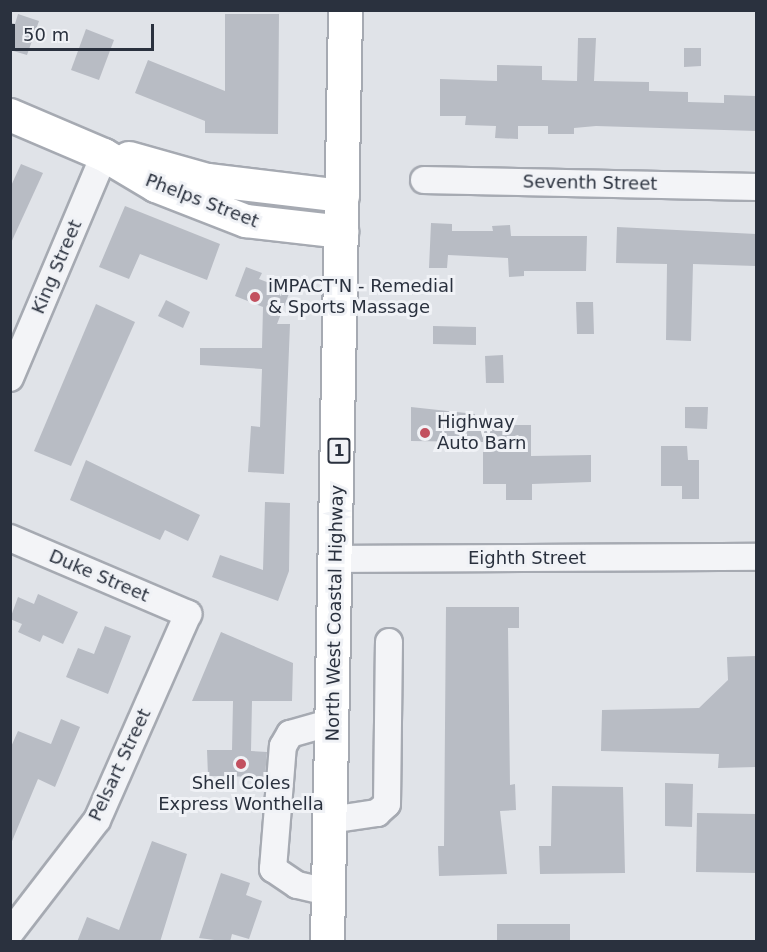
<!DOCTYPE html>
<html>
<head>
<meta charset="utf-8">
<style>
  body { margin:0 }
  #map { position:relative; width:767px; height:952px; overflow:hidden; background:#e0e3e8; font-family:"DejaVu Sans",sans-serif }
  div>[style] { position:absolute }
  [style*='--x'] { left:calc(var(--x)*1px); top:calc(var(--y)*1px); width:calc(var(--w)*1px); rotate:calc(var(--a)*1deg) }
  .building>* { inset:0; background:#b8bcc4 }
  .roads { filter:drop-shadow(2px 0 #a6aab2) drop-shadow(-2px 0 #a6aab2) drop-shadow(0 2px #a6aab2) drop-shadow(0 -2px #a6aab2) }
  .minor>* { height:26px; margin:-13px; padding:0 13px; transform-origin:13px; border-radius:13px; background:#f3f4f7 }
  .major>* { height:32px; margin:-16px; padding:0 16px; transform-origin:16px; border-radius:16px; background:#fff }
  .highway>* { height:33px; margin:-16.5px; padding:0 16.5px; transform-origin:16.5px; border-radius:16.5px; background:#fff }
  .dots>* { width:16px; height:16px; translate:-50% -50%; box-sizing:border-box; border:3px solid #f0f2f6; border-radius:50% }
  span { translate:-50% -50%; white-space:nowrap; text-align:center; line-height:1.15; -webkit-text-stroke:6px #f0f2f6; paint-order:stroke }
  .shield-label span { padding:2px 4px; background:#f0f2f6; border:2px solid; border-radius:4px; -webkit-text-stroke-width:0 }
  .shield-label { font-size:16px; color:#2a313e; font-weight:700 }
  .street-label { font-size:18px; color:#2a313e }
  .poi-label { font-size:18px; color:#2a313e }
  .left { translate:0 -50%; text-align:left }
  .frame { position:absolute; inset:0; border:12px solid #2a313e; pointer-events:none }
  .scale { position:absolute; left:12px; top:24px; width:142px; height:27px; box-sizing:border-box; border:3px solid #2a313e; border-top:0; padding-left:8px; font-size:18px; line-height:21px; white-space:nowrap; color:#2a313e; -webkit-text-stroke:4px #f0f2f6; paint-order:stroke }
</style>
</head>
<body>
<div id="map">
  <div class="building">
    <div style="clip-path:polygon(18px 14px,39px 21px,27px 55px,10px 50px,10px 22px,15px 24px)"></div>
    <div style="clip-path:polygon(225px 14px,279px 14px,278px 134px,205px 133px,205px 121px,135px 93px,148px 60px,225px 91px)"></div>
    <div style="clip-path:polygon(86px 29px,114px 40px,99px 80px,71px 70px)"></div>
    <div style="clip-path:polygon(578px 38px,596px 38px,594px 81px,649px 82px,649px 91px,688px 92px,688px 102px,724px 103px,724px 95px,756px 96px,756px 131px,596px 126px,574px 128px,574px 134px,548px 134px,548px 126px,518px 126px,518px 139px,495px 138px,496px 126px,465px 125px,466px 116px,440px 116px,440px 79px,497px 81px,497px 65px,542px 66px,542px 80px,577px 81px)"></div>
    <div style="clip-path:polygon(684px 48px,701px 48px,701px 66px,684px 67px)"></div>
    <div style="clip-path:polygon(21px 164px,43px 173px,10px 245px,10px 188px)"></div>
    <div style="clip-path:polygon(125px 206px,220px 244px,207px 280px,140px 254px,129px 279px,99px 267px)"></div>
    <div style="clip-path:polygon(431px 223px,452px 224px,452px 231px,493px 231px,492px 226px,510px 225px,511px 236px,587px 236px,586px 271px,524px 271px,524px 276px,509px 277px,508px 258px,448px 255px,447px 268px,429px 268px)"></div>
    <div style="clip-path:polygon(617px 227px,756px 234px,756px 266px,693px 264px,691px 341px,666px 340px,667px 264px,616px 263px)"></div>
    <div style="clip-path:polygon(246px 267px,262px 273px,259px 279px,290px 291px,277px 324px,290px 324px,284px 474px,248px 472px,251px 426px,260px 427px,262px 369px,200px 365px,200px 348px,262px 348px,263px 307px,235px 296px)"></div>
    <div style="clip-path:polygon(166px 300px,190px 312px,183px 328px,158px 316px)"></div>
    <div style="clip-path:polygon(576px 302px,593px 302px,594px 334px,577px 334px)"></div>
    <div style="clip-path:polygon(96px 304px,135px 322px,71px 466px,34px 451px)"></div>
    <div style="clip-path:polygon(433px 326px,476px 327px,476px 345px,433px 344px)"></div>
    <div style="clip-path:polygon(503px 355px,504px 383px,486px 383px,485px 356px)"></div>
    <div style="clip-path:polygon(411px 407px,475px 414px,475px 425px,531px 425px,531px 456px,591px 455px,591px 482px,532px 484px,532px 500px,506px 500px,506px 484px,483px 484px,483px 442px,411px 441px)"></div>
    <div style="clip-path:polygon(685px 407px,708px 407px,707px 429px,685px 428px)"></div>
    <div style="clip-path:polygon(661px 446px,687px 446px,688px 460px,699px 460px,699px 499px,682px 499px,682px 486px,661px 486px)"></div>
    <div style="clip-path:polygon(86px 460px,200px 515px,188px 541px,165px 530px,160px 540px,70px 500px)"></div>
    <div style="clip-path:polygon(265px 502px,290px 503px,289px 571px,278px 601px,212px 577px,220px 555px,263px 570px)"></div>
    <div style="clip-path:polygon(38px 594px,78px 612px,63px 644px,43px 635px,40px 642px,18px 632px,22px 624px,10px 619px,18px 597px,34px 604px)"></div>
    <div style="clip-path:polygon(446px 607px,519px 607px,519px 628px,508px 628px,510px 785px,515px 784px,516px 810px,500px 811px,507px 874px,439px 876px,438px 846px,444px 846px)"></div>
    <div style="clip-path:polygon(105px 626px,131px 636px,108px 694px,66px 677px,78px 648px,94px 654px)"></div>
    <div style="clip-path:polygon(221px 632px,293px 663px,292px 701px,252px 701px,251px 751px,267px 752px,265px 777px,208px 776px,207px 750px,232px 750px,233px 701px,192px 701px)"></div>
    <div style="clip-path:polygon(756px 656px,756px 767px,718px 768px,719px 754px,601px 751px,602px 710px,699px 708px,728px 680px,727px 657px)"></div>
    <div style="clip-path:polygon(61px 719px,80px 727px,55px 787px,38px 779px,10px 846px,10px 749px,18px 731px,51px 744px)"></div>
    <div style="clip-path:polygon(665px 783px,693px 784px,692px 827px,665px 826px)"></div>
    <div style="clip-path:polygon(552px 786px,623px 787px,625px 873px,540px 874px,539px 846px,551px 846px)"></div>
    <div style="clip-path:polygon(697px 813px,756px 814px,756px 873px,696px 872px)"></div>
    <div style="clip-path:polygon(152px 841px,187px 854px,160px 942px,77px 942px,87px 917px,119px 930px)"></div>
    <div style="clip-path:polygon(221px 873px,250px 883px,246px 895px,262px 901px,249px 939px,232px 934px,230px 942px,199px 938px)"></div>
    <div style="clip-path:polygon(497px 924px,570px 924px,570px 942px,497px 942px)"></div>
  </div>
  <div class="roads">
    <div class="minor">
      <div style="--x:424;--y:180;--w:332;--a:1.2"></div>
      <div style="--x:10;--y:378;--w:242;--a:-67.1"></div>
      <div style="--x:10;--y:538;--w:194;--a:23.1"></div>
      <div style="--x:188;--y:614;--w:225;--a:113.8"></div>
      <div style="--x:97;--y:820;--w:143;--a:127.6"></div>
      <div style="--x:337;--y:559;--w:419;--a:-0.3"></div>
      <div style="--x:330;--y:820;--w:48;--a:-8.5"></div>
      <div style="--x:377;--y:813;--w:13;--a:-42"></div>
      <div style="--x:387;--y:804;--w:162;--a:-89.3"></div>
      <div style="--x:328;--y:892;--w:32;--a:-167"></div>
      <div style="--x:297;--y:885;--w:29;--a:-146"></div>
      <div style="--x:273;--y:869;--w:123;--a:-85.4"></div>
      <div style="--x:283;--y:746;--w:14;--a:-60"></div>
      <div style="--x:290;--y:734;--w:44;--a:-15.9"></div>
    </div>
    <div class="major">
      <div style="--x:10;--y:115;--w:102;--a:23.1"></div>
      <div style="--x:104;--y:155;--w:61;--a:30.8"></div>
      <div style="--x:156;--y:186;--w:97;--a:21.3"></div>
      <div style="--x:246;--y:221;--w:97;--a:6.5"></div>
      <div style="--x:129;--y:158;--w:82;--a:15.6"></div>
      <div style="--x:208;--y:180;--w:136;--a:6.8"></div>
    </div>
    <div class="highway">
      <div style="--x:327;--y:942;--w:932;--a:-88.89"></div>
    </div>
  </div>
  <div class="dots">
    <div style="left:255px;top:297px;background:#c2505f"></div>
    <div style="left:425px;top:433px;background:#c2505f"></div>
    <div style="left:241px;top:764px;background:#c2505f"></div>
  </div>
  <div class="shield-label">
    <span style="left:339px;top:451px">1</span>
  </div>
  <div class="street-label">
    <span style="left:590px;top:183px;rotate:1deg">Seventh Street</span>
    <span style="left:202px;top:201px;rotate:21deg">Phelps Street</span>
    <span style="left:57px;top:267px;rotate:-67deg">King Street</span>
    <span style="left:527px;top:558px">Eighth Street</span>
    <span style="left:99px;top:576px;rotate:23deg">Duke Street</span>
    <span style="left:335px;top:613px;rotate:-89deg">North West Coastal Highway</span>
    <span style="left:120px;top:765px;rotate:-65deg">Pelsart Street</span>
  </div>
  <div class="poi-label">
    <span class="left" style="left:268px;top:297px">iMPACT'N - Remedial<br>&amp; Sports Massage</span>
    <span class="left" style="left:437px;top:433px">Highway<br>Auto Barn</span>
    <span style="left:241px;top:794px">Shell Coles<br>Express Wonthella</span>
  </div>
  <div class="frame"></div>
  <div class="scale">50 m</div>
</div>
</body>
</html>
